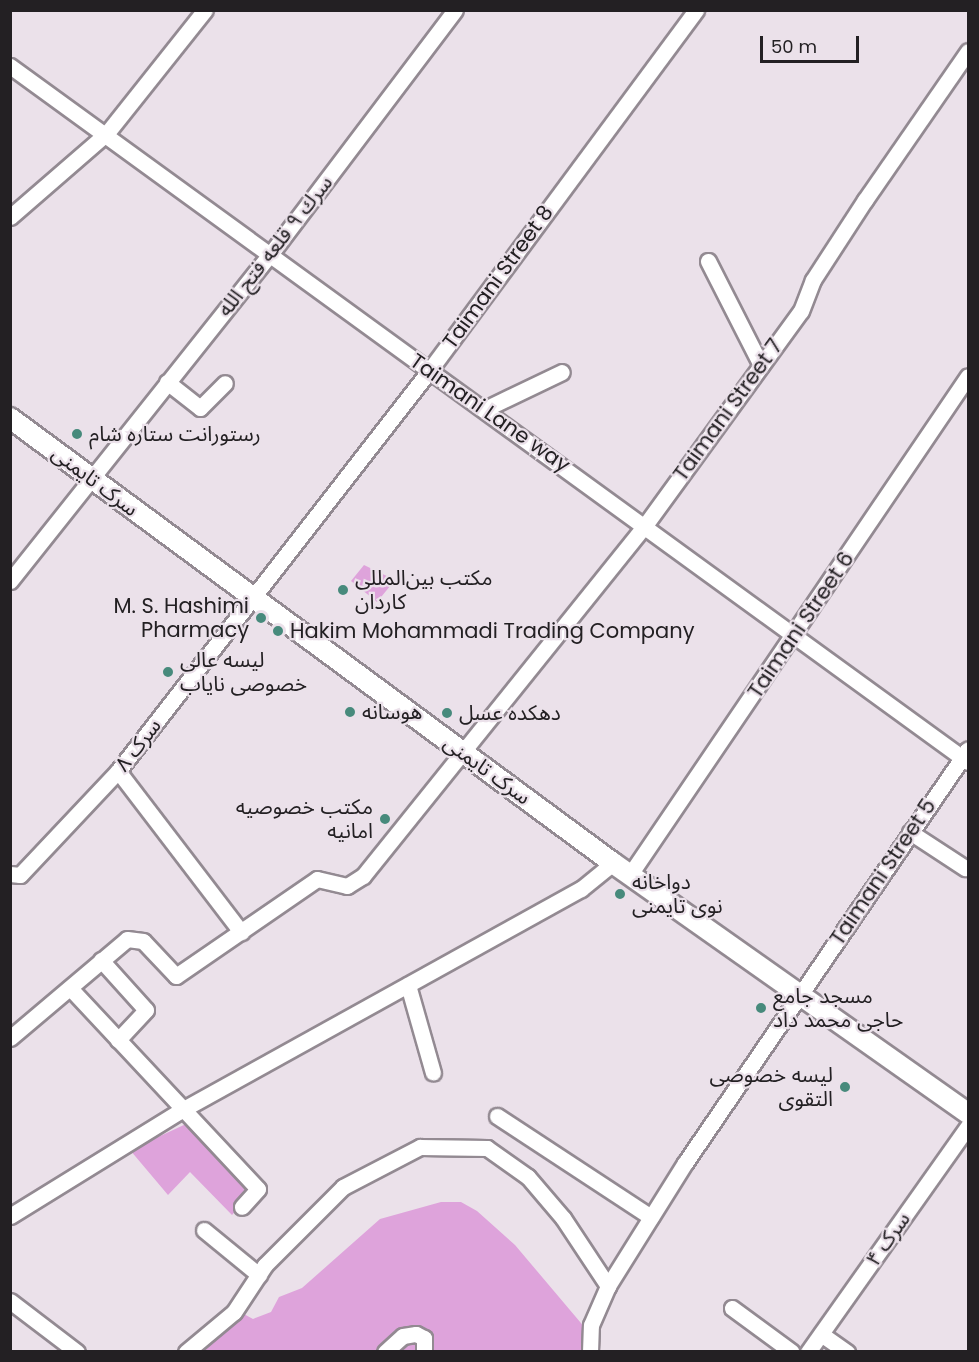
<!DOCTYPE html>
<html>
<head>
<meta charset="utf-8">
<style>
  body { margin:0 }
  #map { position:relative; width:979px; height:1362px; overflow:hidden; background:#ebe1ea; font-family:Poppins,"Noto Sans Arabic",sans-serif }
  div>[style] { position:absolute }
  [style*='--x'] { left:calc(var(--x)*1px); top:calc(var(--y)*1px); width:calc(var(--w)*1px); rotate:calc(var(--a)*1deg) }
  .green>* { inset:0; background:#dea3db }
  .roads { filter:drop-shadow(2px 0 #938a92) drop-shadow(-2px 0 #938a92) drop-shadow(0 2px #938a92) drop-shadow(0 -2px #938a92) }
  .minor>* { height:15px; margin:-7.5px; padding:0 7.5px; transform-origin:7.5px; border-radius:7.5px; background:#fff }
  .major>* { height:20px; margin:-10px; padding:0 10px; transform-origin:10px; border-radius:10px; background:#fff }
  .dots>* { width:16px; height:16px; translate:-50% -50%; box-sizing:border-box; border:3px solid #ebe1ea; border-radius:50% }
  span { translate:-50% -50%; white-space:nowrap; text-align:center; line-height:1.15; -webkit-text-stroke:4.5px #ebe1ea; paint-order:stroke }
  .street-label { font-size:21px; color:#232023 }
  .poi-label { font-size:21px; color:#232023 }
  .left { translate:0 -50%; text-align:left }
  .right { translate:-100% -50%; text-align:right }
  .frame { position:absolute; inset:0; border:12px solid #232023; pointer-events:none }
  .scale { position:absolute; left:760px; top:36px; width:99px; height:27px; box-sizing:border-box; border:3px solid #232023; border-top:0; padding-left:8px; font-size:18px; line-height:21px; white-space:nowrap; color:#232023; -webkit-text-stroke:4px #ebe1ea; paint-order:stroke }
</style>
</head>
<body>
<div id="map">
  <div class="green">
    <div style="clip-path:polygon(364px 565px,395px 580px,377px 602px,351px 581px)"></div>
    <div style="clip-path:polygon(186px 1124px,253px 1190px,232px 1215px,190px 1172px,168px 1195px,130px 1150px)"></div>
    <div style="clip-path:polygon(441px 1202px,461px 1202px,477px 1211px,515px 1245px,586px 1329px,586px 1351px,193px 1352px,242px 1313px,253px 1319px,271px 1312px,279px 1297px,302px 1288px,380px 1219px)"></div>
  </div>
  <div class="roads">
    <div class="minor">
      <div style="--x:10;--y:66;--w:1184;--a:36"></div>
      <div style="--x:10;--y:217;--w:128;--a:-40.9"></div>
      <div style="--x:107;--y:133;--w:157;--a:-51.5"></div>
      <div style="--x:708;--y:261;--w:117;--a:63"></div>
      <div style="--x:167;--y:382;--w:42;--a:38.2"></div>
      <div style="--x:200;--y:408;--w:35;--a:-45"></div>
      <div style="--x:485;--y:409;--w:85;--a:-25.7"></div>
      <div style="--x:10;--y:581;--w:421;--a:-51.5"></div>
      <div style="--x:272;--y:252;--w:303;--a:-52.9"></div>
      <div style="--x:118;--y:771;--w:203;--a:52.6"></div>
      <div style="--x:910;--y:832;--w:66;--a:33.2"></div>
      <div style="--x:631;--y:873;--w:600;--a:-55.86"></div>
      <div style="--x:10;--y:874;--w:10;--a:6"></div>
      <div style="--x:20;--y:875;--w:143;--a:-46.7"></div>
      <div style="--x:118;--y:771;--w:507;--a:-52.13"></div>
      <div style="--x:429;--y:371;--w:449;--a:-53.5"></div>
      <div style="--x:101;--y:960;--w:67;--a:48"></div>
      <div style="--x:146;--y:1010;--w:41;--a:133"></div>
      <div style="--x:408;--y:985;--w:91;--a:74.1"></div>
      <div style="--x:70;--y:988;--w:275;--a:46.9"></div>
      <div style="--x:258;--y:1189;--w:24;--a:132"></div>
      <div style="--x:10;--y:1038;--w:153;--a:-40.2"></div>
      <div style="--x:127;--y:939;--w:16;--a:7"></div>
      <div style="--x:143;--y:941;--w:48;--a:46.7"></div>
      <div style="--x:176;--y:976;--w:171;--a:-34.5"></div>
      <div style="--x:317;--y:879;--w:31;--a:13"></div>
      <div style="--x:347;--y:886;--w:19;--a:-32"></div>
      <div style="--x:363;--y:876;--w:452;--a:-51.2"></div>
      <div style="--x:646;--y:524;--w:263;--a:-54"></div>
      <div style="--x:801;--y:311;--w:33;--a:-69"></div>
      <div style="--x:813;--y:280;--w:95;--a:-57"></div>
      <div style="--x:865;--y:200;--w:181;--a:-55.3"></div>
      <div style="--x:497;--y:1116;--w:184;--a:33.3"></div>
      <div style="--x:10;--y:1216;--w:200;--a:-31.7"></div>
      <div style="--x:180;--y:1111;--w:458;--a:-29"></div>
      <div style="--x:581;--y:889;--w:41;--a:-39.1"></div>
      <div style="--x:204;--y:1230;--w:71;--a:39.3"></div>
      <div style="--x:10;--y:1301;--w:84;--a:37.3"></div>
      <div style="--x:732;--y:1308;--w:74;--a:36.3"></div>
      <div style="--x:821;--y:1334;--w:32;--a:35"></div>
      <div style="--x:186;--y:1352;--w:62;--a:-39.8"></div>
      <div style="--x:234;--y:1312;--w:56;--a:-56.6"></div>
      <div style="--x:265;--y:1265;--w:110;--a:-45"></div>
      <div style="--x:343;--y:1187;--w:87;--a:-27.5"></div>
      <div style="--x:420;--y:1147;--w:67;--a:0.9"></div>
      <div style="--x:487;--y:1148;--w:50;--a:35.3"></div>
      <div style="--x:528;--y:1177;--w:54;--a:49.5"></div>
      <div style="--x:563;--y:1218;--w:82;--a:56.5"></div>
      <div style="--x:385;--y:1352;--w:24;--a:-42"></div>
      <div style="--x:403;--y:1336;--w:13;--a:-9"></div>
      <div style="--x:416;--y:1334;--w:9;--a:27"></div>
      <div style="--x:424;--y:1338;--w:14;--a:90"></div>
      <div style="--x:590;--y:1352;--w:27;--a:-88"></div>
      <div style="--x:591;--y:1325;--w:43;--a:-66.4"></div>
      <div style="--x:608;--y:1286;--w:145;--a:-58"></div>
      <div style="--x:685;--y:1163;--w:501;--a:-55.64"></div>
      <div style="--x:808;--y:1352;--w:277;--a:-54.7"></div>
    </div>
    <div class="major">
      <div style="--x:10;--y:418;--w:749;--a:36.43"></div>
      <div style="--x:613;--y:863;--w:434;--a:35.2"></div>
    </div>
  </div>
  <div class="dots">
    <div style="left:77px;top:434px;background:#478a7c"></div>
    <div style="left:343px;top:590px;background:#478a7c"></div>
    <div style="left:261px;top:618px;background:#478a7c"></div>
    <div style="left:278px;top:631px;background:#478a7c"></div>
    <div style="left:168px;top:672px;background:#478a7c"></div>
    <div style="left:350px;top:712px;background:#478a7c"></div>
    <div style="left:447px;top:713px;background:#478a7c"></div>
    <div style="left:385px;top:819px;background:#478a7c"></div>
    <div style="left:620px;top:894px;background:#478a7c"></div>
    <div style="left:761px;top:1008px;background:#478a7c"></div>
    <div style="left:845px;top:1087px;background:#478a7c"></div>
  </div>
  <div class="street-label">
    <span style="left:275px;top:246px;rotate:-52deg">سرك ٩ قلعه فتح الله</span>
    <span style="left:498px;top:277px;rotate:-54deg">Taimani Street 8</span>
    <span style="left:728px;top:410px;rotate:-54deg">Taimani Street 7</span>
    <span style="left:490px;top:413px;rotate:35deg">Taimani Lane way</span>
    <span style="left:95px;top:481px;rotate:37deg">سرک تایمنی</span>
    <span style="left:801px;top:625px;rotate:-56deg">Taimani Street 6</span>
    <span style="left:138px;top:745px;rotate:-52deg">سرک ۸</span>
    <span style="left:487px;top:770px;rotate:36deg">سرک تایمنی</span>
    <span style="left:883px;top:872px;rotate:-56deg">Taimani Street 5</span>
    <span style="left:888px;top:1239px;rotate:-55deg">سرک ۴</span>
  </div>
  <div class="poi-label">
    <span class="left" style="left:89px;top:434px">رستورانت ستاره شام</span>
    <span class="left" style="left:355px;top:590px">مکتب بین‌المللی<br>کاردان</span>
    <span class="right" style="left:249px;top:618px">M. S. Hashimi<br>Pharmacy</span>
    <span class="left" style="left:290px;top:631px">Hakim Mohammadi Trading Company</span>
    <span class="left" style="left:180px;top:672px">لیسه عالی<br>خصوصی نایاب</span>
    <span class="left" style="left:362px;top:712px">هوسانه</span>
    <span class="left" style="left:459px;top:713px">دهکده عسل</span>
    <span class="right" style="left:373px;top:819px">مکتب خصوصیه<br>امانیه</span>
    <span class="left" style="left:632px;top:894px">دواخانه<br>نوی تایمنی</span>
    <span class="left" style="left:773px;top:1008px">مسجد جامع<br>حاجی محمد داد</span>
    <span class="right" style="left:833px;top:1087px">لیسه خصوصی<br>التقوی</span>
  </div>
  <div class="frame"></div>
  <div class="scale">50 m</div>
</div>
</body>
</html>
